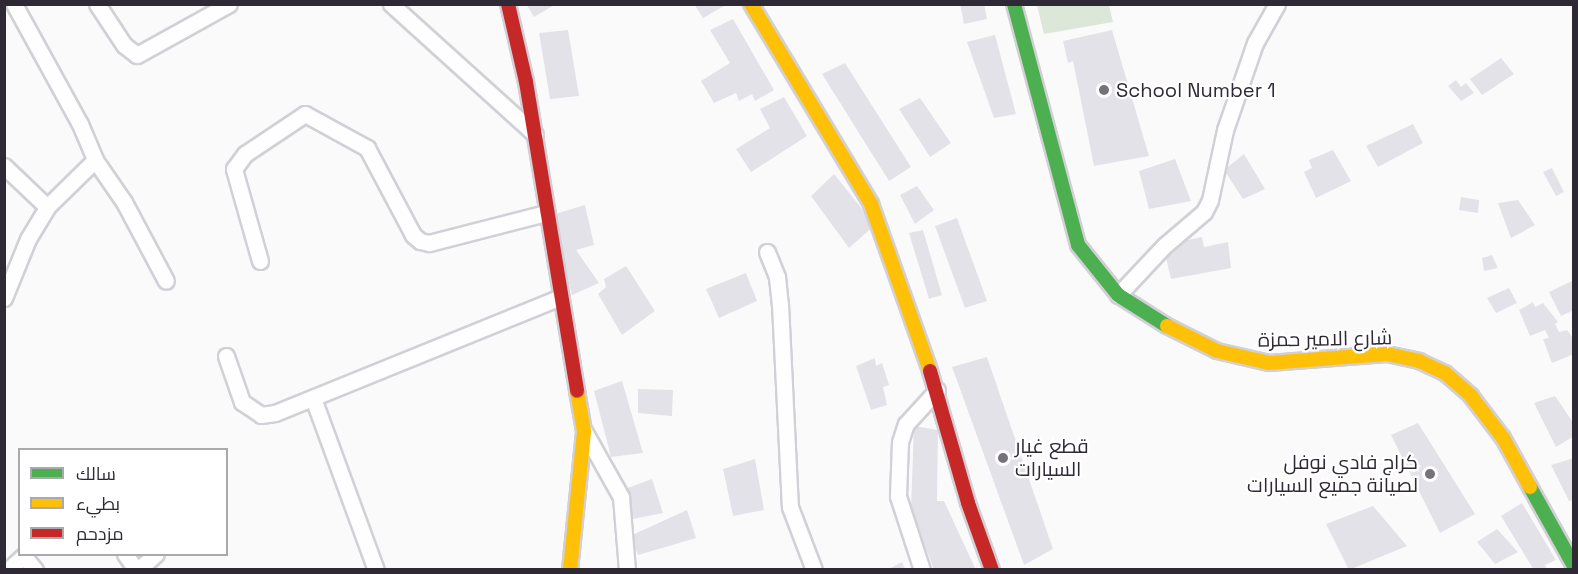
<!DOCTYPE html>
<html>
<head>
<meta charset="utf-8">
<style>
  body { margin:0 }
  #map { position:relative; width:1578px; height:574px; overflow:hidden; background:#fafafa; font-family:"Space Grotesk",Cairo,sans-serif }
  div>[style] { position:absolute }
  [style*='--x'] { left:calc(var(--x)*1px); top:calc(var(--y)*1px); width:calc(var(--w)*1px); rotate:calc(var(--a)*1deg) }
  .green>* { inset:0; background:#dce7da }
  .building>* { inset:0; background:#e4e2e9 }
  .roads { filter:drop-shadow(2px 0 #d2d0d6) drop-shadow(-2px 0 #d2d0d6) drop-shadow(0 2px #d2d0d6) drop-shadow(0 -2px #d2d0d6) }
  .street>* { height:15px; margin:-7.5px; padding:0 7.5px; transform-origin:7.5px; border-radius:7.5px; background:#fefefe }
  .fast>* { height:14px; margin:-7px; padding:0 7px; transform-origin:7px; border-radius:7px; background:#4caf50 }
  .slow>* { height:14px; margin:-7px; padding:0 7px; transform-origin:7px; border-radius:7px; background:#ffc107 }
  .jam>* { height:14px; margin:-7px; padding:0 7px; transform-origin:7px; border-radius:7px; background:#c62828 }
  .dots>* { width:16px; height:16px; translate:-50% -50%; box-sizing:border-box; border:3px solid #fff; border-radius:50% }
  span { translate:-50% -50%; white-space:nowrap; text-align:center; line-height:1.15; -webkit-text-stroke:4.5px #fff; paint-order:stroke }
  .poi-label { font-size:20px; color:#2e2935 }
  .left { translate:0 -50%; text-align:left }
  .right { translate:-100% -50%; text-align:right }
  .street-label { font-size:20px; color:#2e2935 }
  .frame { position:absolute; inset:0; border:6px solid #2e2935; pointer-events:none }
  .legend { position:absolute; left:18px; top:448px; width:210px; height:108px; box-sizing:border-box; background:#fff; border:2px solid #aba9ae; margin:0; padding:8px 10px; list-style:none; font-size:18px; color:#2e2935 }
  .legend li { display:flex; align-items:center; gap:12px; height:30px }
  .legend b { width:30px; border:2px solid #aba9ae }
</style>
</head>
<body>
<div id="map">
  <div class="green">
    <div style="clip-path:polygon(1037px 5px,1109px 5px,1113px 22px,1044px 34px)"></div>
  </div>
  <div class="building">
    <div style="clip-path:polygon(526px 4px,556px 4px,534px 17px)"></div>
    <div style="clip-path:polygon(694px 4px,723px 4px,724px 6px,703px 18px)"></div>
    <div style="clip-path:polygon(960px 4px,984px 4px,987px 19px,964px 24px)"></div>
    <div style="clip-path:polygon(733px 19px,774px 90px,755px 101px,752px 94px,739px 101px,736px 93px,714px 103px,701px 81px,730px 63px,710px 30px)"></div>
    <div style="clip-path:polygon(568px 30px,579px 96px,550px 99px,539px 33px)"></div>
    <div style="clip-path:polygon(1112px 30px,1149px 156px,1094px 166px,1073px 61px,1068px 63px,1063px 41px)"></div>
    <div style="clip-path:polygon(995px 35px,1016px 114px,994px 118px,967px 42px)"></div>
    <div style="clip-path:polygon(1501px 58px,1514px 74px,1482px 95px,1470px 79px)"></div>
    <div style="clip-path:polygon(845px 63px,911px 167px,889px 181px,822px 74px)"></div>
    <div style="clip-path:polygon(1456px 80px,1461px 87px,1466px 83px,1474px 93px,1461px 101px,1448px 86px)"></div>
    <div style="clip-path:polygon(784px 97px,807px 136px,751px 172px,736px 149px,770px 128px,760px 109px)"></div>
    <div style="clip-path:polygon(920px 98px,951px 143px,930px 157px,899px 109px)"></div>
    <div style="clip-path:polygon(1413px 124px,1423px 143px,1378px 167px,1366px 146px)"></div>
    <div style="clip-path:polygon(1333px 150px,1351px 181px,1316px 198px,1304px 172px,1312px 168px,1309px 160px)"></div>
    <div style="clip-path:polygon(1244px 154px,1265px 189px,1243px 199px,1224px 170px)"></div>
    <div style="clip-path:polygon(1175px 159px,1191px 201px,1149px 209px,1139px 171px)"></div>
    <div style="clip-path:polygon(1552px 168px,1564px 192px,1556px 196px,1543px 172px)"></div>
    <div style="clip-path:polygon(834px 174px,875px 225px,849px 248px,811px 196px)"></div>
    <div style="clip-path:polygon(917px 186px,934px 210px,915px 224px,900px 195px)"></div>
    <div style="clip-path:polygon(1461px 197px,1479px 200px,1478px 213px,1459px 210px)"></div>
    <div style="clip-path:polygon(1518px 200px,1535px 225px,1511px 238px,1498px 203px)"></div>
    <div style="clip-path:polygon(585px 205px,594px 245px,576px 250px,599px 283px,572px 295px,552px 215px)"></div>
    <div style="clip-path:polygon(957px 218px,987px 301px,965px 308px,935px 226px)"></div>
    <div style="clip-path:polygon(923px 230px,942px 295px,929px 299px,909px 233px)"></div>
    <div style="clip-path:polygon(1202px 237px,1204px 247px,1228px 242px,1231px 268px,1171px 279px,1165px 254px,1183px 241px)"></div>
    <div style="clip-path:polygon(1492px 255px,1498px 268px,1484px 271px,1482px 258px)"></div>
    <div style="clip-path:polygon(626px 266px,655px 311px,622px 335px,598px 294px,606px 287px,604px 279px)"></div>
    <div style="clip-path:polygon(746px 273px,757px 301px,719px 318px,706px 289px)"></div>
    <div style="clip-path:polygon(1574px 280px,1574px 310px,1561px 316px,1549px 292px)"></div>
    <div style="clip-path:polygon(1509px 288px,1517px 303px,1496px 313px,1487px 298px)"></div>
    <div style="clip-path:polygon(1533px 302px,1535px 307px,1543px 303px,1558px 322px,1555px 324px,1559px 332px,1567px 330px,1574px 340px,1574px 354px,1552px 363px,1543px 339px,1549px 338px,1545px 330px,1530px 336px,1519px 310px)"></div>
    <div style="clip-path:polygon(987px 357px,1053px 549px,1024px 565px,952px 367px)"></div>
    <div style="clip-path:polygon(875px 358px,876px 366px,882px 363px,889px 385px,883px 387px,887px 405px,871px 410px,856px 366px)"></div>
    <div style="clip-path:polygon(622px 381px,643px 453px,611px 457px,594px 391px)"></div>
    <div style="clip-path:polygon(638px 389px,673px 390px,672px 416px,638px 413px)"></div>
    <div style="clip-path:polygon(1555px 396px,1574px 424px,1574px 436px,1556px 447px,1534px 403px)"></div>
    <div style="clip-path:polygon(1418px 423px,1475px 514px,1440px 533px,1391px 435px)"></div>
    <div style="clip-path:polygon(914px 426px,938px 430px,937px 501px,944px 501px,976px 570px,934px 570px,911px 508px)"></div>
    <div style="clip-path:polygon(1574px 458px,1574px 500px,1569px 501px,1551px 465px)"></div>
    <div style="clip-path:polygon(755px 459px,764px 510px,733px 516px,723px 469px)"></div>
    <div style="clip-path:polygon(652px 479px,663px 513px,633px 519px,625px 489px)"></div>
    <div style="clip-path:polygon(1522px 503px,1556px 560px,1545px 565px,1547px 570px,1534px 570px,1501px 516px)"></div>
    <div style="clip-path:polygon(1373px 506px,1407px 546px,1349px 570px,1326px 524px)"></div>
    <div style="clip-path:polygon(687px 510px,696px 538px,638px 555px,630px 536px)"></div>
    <div style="clip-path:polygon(1497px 529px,1518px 552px,1495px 564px,1477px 542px)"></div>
    <div style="clip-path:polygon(902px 562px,905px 570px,887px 570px)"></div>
  </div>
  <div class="roads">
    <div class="street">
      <div style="--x:14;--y:4;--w:137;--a:61.2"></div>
      <div style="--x:80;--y:124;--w:39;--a:67"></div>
      <div style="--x:95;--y:160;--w:51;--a:55.4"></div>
      <div style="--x:124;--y:202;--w:89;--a:62"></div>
      <div style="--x:97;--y:4;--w:49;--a:56.6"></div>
      <div style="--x:124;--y:45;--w:16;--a:38"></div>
      <div style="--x:137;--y:55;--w:105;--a:-29"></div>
      <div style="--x:391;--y:4;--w:194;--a:42.1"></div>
      <div style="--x:4;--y:166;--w:59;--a:43.6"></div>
      <div style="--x:767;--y:252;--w:27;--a:68"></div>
      <div style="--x:777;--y:277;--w:27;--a:84"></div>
      <div style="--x:780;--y:304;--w:203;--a:87.2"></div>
      <div style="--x:790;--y:507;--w:67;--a:69.1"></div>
      <div style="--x:260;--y:261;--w:96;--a:-105.8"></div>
      <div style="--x:234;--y:169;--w:19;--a:-54"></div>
      <div style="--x:245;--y:154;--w:72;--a:-33.7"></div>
      <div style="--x:305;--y:114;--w:71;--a:28.7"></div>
      <div style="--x:367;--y:148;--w:98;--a:62.1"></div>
      <div style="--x:413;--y:235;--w:9;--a:41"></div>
      <div style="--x:420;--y:241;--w:9;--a:13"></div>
      <div style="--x:429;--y:243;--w:121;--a:-14.4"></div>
      <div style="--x:1118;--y:295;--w:67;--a:-46.8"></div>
      <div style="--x:1164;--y:246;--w:52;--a:-40.4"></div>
      <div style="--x:1204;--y:212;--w:13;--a:-63"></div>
      <div style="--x:1210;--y:200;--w:72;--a:-77.9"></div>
      <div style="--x:1225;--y:130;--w:92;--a:-71"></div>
      <div style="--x:1255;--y:43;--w:45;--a:-60.6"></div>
      <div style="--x:4;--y:298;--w:64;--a:-67.9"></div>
      <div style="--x:28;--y:239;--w:37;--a:-59"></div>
      <div style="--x:47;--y:207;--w:67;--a:-44.4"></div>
      <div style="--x:226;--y:356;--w:49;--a:70.8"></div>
      <div style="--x:242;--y:402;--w:23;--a:34"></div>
      <div style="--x:261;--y:415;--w:14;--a:-8"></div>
      <div style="--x:275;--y:413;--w:308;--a:-22.1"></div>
      <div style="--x:313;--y:398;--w:183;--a:69.9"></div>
      <div style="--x:584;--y:431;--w:76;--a:60.7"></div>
      <div style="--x:621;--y:497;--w:73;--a:85.3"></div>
      <div style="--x:125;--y:554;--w:19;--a:55"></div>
      <div style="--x:24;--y:556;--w:18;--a:52"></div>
      <div style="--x:8;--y:570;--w:24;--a:-42"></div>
      <div style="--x:138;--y:570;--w:24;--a:-42"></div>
      <div style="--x:922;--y:570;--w:78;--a:-108"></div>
      <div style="--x:898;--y:496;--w:54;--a:-87.9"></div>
      <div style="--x:900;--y:442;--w:19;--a:-72"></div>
      <div style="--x:906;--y:424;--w:46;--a:-47.6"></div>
    </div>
    <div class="fast">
      <div style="--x:1014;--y:4;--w:249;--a:75.1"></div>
      <div style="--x:1078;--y:245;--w:64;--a:51.3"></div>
      <div style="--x:1118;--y:295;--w:58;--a:32.3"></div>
      <div style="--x:1530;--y:487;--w:90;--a:60.9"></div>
    </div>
    <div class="slow">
      <div style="--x:751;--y:4;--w:233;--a:59"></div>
      <div style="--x:871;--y:204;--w:177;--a:70.5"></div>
      <div style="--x:1167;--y:326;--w:56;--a:26.6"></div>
      <div style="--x:1217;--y:351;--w:53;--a:13"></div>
      <div style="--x:1269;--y:363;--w:118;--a:-4.4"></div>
      <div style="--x:1387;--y:354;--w:33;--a:12"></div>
      <div style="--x:1419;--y:361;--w:29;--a:25"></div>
      <div style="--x:1445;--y:373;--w:35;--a:41"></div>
      <div style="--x:1471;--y:396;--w:53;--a:52.7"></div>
      <div style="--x:1503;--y:438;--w:56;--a:61.1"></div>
      <div style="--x:570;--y:570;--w:140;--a:-84.2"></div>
      <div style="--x:584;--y:431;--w:41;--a:-99.9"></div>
    </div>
    <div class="jam">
      <div style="--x:508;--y:4;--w:80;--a:77"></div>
      <div style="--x:526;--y:82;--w:313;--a:80.6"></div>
      <div style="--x:930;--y:371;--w:137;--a:73.9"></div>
      <div style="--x:968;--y:503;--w:71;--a:70.3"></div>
    </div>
  </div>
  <div class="dots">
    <div style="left:1104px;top:90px;background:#75727a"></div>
    <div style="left:1003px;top:458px;background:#75727a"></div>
    <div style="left:1430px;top:474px;background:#75727a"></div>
  </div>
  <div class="poi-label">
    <span class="left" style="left:1116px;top:90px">School Number 1</span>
    <span class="left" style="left:1015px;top:458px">قطع غيار<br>السيارات</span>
    <span class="right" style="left:1418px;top:474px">كراج فادي نوفل<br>لصيانة جميع السيارات</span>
  </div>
  <div class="street-label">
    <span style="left:1325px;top:339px;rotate:-1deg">شارع الامير حمزة</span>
  </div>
  <div class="frame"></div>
  <ul class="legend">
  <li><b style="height:8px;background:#4caf50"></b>سالك</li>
  <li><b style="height:8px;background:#ffc107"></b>بطيء</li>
  <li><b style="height:8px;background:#c62828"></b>مزدحم</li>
  </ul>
</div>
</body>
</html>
